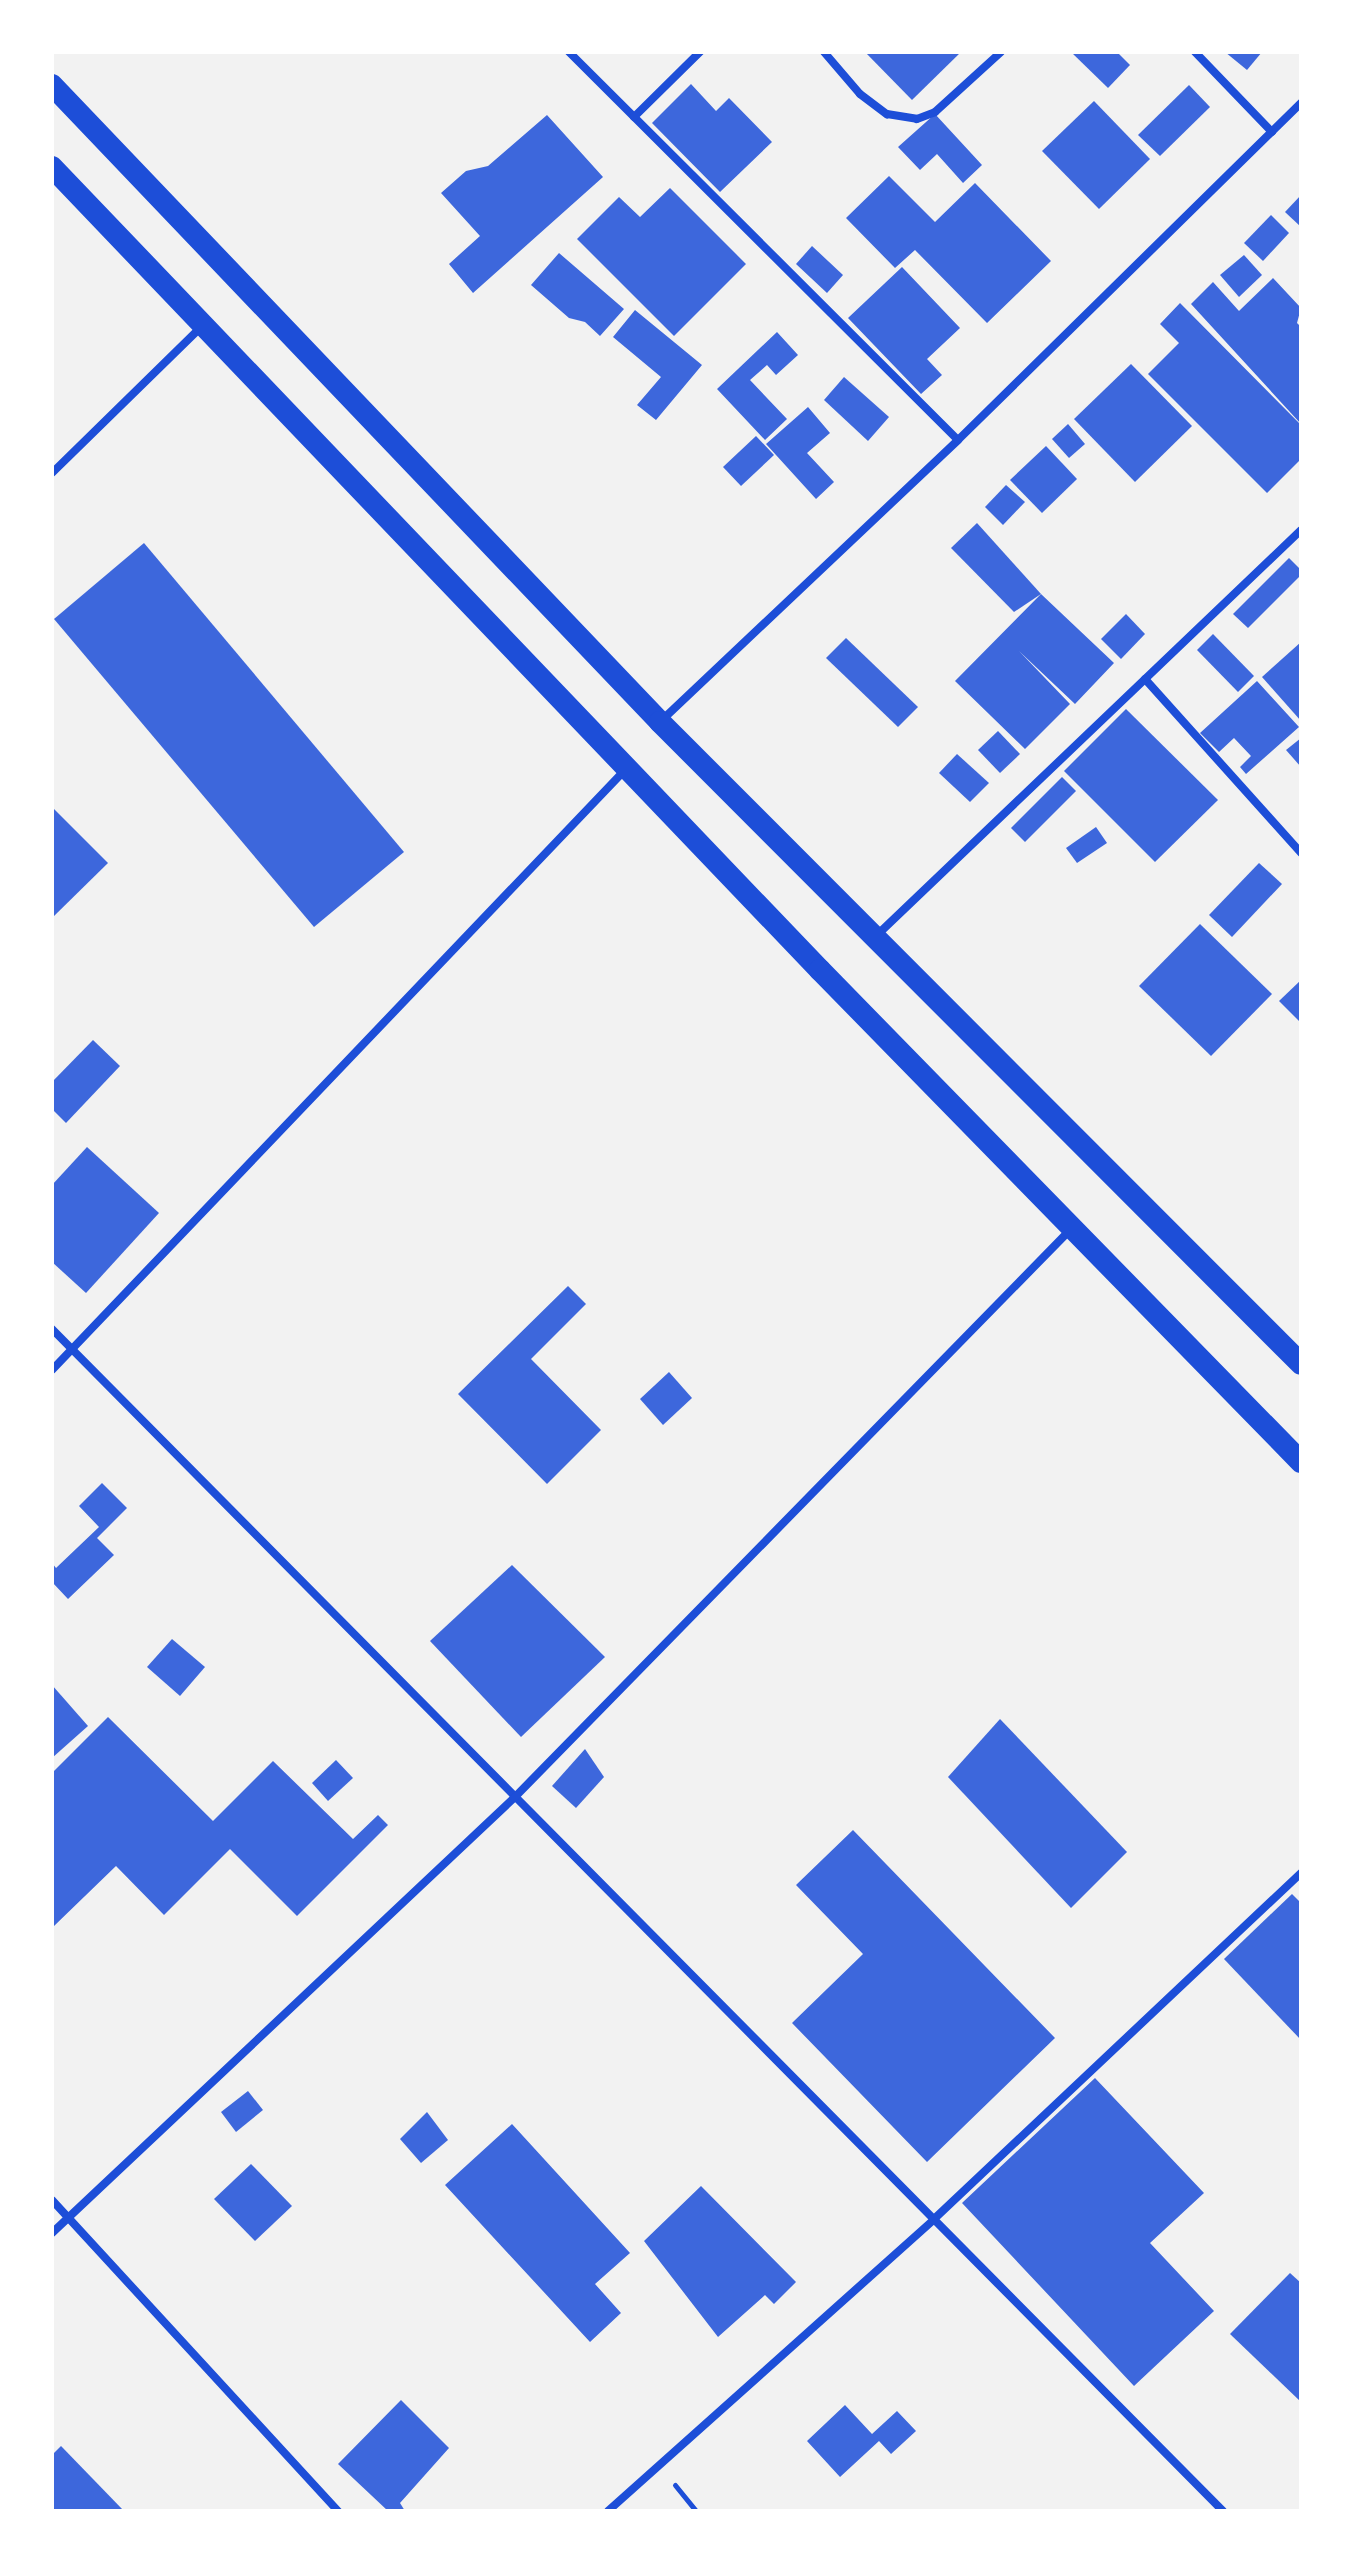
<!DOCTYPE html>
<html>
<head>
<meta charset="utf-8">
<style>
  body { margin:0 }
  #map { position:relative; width:1353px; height:2563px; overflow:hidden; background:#f2f2f2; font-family:"Exo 2",sans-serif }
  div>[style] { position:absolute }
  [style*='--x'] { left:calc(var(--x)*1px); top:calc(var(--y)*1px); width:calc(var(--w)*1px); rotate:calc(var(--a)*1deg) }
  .building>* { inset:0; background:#3d67dc }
  .path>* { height:5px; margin:-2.5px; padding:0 2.5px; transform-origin:2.5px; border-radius:2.5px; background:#1d4ed8 }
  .minor>* { height:8px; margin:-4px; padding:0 4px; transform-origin:4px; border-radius:4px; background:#1d4ed8 }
  .trunk>* { height:22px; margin:-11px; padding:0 11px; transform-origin:11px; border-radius:11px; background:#1d4ed8 }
  span { translate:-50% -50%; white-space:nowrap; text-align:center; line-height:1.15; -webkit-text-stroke:8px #fff; paint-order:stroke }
  .frame { position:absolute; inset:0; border:54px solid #fff; pointer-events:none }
</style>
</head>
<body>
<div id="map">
  <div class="building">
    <div style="clip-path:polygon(865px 52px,961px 52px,912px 100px)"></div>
    <div style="clip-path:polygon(1071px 52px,1117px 52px,1130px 65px,1108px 88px)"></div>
    <div style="clip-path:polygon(1225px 52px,1262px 52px,1247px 70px)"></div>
    <div style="clip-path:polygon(691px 84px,716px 111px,729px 98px,772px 142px,720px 192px,652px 123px)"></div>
    <div style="clip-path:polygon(1189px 85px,1210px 107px,1160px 156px,1138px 135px)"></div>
    <div style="clip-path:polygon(1094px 101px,1150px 159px,1099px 209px,1042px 151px)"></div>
    <div style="clip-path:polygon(935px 114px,982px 165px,963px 183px,937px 154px,920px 170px,898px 147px)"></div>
    <div style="clip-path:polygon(547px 115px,603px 177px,473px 293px,449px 264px,480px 236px,441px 193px,466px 171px,488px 166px)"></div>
    <div style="clip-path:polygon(889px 176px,935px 222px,975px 183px,1051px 261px,987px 323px,915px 250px,895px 268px,846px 218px)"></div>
    <div style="clip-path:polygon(670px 188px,746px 264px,674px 336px,577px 239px,619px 197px,640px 217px)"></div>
    <div style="clip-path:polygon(1301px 195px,1301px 227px,1285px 212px)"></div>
    <div style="clip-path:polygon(1271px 215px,1289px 233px,1263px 261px,1244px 243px)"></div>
    <div style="clip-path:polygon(812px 246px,843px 275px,827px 293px,796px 264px)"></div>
    <div style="clip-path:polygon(559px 253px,624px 309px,600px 336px,585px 322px,569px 318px,531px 285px)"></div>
    <div style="clip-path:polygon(1244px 255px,1262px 275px,1239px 297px,1220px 275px)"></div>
    <div style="clip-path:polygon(902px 267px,960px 328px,927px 359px,942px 375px,921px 394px,848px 318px)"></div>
    <div style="clip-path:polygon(1273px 278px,1301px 308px,1297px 323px,1301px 327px,1301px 424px,1191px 304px,1213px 282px,1239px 311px)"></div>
    <div style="clip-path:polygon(1180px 303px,1301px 425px,1301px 459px,1267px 493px,1148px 374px,1179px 343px,1160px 324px)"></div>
    <div style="clip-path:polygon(635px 310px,702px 365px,656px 420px,637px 405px,661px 377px,613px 337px)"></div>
    <div style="clip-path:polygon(777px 332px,798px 355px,776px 375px,767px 365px,750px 380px,787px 419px,765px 440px,717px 389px)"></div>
    <div style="clip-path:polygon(1131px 364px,1192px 426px,1135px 482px,1074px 419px)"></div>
    <div style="clip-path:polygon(844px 377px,889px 417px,868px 441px,824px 400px)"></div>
    <div style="clip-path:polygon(808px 407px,830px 433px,807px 453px,834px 482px,816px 499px,766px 444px)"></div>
    <div style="clip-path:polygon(1068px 424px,1085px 444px,1069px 458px,1052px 439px)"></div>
    <div style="clip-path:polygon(756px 436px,774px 455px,741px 486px,723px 467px)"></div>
    <div style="clip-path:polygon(1046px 446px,1077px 479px,1042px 513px,1010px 480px)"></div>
    <div style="clip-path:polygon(1006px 485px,1025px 502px,1003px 525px,985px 507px)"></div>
    <div style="clip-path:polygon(977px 523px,1041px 594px,1014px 612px,951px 548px)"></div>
    <div style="clip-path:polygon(144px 543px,404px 852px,314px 927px,54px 619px)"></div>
    <div style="clip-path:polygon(1289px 558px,1301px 570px,1301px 575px,1248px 628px,1233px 614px)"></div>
    <div style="clip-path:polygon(1041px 594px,1114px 663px,1075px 704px,1019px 651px,1070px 704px,1025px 749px,955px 681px)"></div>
    <div style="clip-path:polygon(1126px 614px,1145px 634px,1121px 659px,1101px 639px)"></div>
    <div style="clip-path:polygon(1213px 634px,1254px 676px,1238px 692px,1197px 650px)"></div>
    <div style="clip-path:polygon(846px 638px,918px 707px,898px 727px,826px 658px)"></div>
    <div style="clip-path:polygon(1301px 642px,1301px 721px,1262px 677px)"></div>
    <div style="clip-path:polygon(1257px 681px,1299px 727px,1246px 774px,1240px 767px,1251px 756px,1234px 738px,1219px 752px,1200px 733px)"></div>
    <div style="clip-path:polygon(1126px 709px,1218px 800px,1155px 862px,1064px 771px)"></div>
    <div style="clip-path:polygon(998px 731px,1020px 754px,1000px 773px,978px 750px)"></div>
    <div style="clip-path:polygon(1301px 738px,1301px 767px,1286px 750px)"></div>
    <div style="clip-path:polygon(957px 754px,989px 783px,970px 802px,939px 773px)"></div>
    <div style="clip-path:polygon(1062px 777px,1076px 791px,1025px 842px,1011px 828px)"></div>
    <div style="clip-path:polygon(52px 807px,108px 863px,52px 918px)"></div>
    <div style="clip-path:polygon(1096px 827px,1107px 843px,1077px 863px,1066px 848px)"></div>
    <div style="clip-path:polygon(1259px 863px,1282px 884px,1232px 937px,1209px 915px)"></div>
    <div style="clip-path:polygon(1200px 924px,1272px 994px,1211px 1056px,1139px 986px)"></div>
    <div style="clip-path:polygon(1301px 980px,1301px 1023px,1279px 1001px)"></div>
    <div style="clip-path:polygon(93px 1040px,120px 1066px,66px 1123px,52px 1109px,52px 1082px)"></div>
    <div style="clip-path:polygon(87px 1147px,159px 1213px,86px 1293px,52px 1262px,52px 1185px)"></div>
    <div style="clip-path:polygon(568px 1286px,586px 1304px,531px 1359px,601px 1430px,547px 1484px,458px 1394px)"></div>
    <div style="clip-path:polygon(669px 1372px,692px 1398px,663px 1425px,640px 1399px)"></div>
    <div style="clip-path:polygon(102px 1483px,127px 1508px,97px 1538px,114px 1555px,68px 1599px,52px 1582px,52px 1563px,56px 1568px,99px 1527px,79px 1506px)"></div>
    <div style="clip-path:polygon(512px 1565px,605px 1657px,521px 1737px,430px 1641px)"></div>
    <div style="clip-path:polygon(172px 1639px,205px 1667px,180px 1696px,147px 1667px)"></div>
    <div style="clip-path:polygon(52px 1685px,88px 1726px,52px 1758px)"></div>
    <div style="clip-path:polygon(108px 1717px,213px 1821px,273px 1761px,353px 1839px,378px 1815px,388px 1825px,297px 1916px,230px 1849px,164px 1915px,116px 1866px,54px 1926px,52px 1773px)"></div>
    <div style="clip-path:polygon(1000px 1719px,1127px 1852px,1071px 1908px,948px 1777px)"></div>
    <div style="clip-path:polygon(585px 1749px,604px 1777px,576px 1808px,552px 1786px)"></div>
    <div style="clip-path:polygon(336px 1760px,353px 1778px,328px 1801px,312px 1783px)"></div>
    <div style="clip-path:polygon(853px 1830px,1055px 2038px,927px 2162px,792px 2023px,863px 1954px,796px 1885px)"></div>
    <div style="clip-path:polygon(1292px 1894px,1301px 1903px,1301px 2040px,1224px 1959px)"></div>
    <div style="clip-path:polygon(1095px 2078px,1204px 2193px,1150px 2243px,1214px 2311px,1134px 2386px,962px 2203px)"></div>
    <div style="clip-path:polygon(248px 2091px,263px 2110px,236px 2132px,221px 2112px)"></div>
    <div style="clip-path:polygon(427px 2112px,448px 2140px,421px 2163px,400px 2139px)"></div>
    <div style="clip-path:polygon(512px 2124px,630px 2253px,595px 2284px,621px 2313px,590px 2342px,445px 2185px)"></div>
    <div style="clip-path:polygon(251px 2164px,292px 2206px,255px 2241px,214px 2199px)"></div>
    <div style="clip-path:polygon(701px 2186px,796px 2282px,774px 2304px,765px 2295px,718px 2337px,644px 2241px)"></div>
    <div style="clip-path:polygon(1290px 2273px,1301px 2283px,1301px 2402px,1230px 2334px)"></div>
    <div style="clip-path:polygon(401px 2400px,449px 2448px,400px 2503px,405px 2511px,388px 2511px,338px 2464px)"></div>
    <div style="clip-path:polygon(845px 2405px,872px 2434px,897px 2411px,916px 2431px,891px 2454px,879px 2441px,840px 2477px,807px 2441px)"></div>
    <div style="clip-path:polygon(61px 2446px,124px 2511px,52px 2511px,52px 2455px)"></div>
  </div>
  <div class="path">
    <div style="--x:675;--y:2485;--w:33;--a:51"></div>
  </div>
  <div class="minor">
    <div style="--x:569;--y:52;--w:549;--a:44.93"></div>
    <div style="--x:824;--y:52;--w:55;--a:49.4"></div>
    <div style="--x:860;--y:94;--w:34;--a:37"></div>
    <div style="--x:887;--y:114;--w:30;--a:9"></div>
    <div style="--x:917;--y:119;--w:19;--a:-21"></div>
    <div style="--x:935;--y:112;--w:89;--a:-42.3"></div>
    <div style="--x:1195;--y:52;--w:111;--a:46.1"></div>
    <div style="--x:634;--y:117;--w:93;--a:-44.6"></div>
    <div style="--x:52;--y:473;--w:211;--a:-44.4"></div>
    <div style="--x:1145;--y:679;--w:234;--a:48.1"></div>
    <div style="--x:661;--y:721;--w:409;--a:-43.4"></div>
    <div style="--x:958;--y:440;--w:481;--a:-44.5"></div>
    <div style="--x:875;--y:937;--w:589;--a:-43.69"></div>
    <div style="--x:52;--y:1329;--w:1664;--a:45.27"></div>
    <div style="--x:52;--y:1370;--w:831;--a:-46.32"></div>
    <div style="--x:52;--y:2200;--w:423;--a:47.4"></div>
    <div style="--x:52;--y:2233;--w:635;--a:-43.28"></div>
    <div style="--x:514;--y:1798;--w:795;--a:-45.61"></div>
    <div style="--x:608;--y:2511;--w:436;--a:-41.8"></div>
    <div style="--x:933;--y:2220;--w:506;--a:-43.32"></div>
  </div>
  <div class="trunk">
    <div style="--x:52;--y:85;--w:881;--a:46.33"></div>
    <div style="--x:660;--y:722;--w:907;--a:45.04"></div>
    <div style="--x:52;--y:167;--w:1111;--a:46.28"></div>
    <div style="--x:820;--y:970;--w:688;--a:45.65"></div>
  </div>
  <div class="frame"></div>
</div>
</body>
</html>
